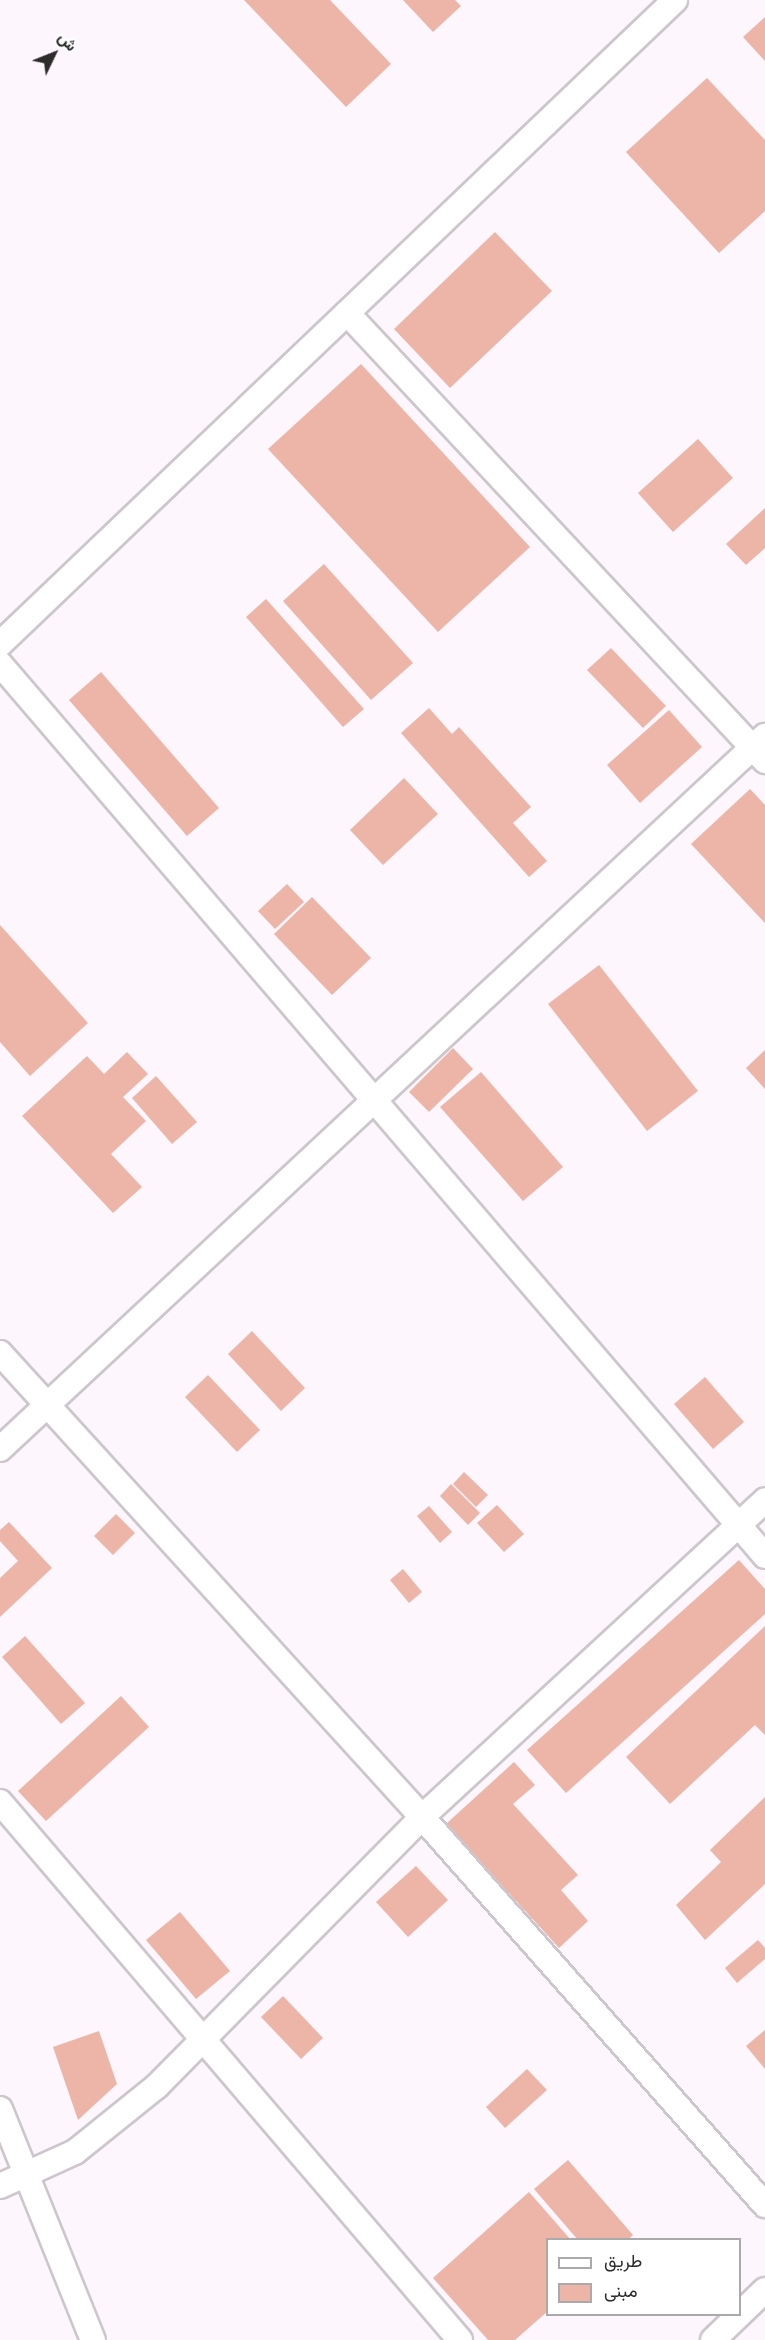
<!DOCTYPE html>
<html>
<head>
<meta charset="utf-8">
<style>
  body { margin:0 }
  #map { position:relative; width:765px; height:2340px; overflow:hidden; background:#fdf6fc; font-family:Cabin,Vazirmatn,sans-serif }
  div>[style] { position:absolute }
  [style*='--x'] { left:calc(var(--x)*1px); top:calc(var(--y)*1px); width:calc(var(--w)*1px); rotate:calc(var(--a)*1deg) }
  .building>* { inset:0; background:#ecb5a8 }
  .roads { filter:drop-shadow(2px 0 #cdc6cc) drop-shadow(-2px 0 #cdc6cc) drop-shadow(0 2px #cdc6cc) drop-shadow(0 -2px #cdc6cc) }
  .minor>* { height:24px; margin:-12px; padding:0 12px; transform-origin:12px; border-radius:12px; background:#fff }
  span { translate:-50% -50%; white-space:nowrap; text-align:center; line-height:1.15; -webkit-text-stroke:4.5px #fff; paint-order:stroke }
  .legend { position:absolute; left:546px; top:2238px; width:195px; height:78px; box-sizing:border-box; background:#fff; border:2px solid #abaaab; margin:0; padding:8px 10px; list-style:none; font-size:18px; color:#2e2b2d }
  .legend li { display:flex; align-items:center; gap:12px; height:30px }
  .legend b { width:30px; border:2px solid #abaaab }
  .north { position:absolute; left:24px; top:24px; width:60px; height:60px; -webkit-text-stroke:4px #fff; paint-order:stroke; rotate:47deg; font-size:16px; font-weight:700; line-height:24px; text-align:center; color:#2e2b2d }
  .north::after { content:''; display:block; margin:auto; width:21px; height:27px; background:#2e2b2d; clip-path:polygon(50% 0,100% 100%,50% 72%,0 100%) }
</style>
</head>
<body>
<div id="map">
  <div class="building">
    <div style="clip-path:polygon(244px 0,330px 0,391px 64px,346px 107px)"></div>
    <div style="clip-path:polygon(403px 0,455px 0,461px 6px,433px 32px)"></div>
    <div style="clip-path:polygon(765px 17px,765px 61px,743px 37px)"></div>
    <div style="clip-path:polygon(707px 78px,765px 140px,765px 211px,719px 253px,626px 152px)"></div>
    <div style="clip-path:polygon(495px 232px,552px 291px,450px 388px,394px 329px)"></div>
    <div style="clip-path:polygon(361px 364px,530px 547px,438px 632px,268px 449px)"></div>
    <div style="clip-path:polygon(698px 439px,733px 478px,673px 532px,638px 493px)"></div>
    <div style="clip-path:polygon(765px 508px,765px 548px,746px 565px,726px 544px)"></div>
    <div style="clip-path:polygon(324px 564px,413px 663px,371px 700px,283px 601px)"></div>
    <div style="clip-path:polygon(266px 599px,364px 709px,343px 727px,246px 617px)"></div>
    <div style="clip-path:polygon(611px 648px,666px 706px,643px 728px,587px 670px)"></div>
    <div style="clip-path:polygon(101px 672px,219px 808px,187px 836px,69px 700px)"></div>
    <div style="clip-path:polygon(429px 708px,452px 734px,459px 727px,531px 807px,513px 823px,547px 861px,529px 877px,401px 733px)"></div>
    <div style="clip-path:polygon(669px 710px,702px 747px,640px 803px,607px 765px)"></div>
    <div style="clip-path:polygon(404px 778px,438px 814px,383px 865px,350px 830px)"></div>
    <div style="clip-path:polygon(750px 789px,765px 805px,765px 923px,691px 844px)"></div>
    <div style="clip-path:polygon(287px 884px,304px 902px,275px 929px,258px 911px)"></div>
    <div style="clip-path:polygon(312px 897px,371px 958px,332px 995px,274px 934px)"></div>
    <div style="clip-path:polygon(0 925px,88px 1023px,30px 1076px,0 1042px)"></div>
    <div style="clip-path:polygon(599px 965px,698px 1091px,647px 1131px,548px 1004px)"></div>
    <div style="clip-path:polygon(453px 1048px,473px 1069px,429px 1112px,409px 1092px)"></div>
    <div style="clip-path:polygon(765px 1050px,765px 1089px,746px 1068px)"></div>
    <div style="clip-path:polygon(127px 1052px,148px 1074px,123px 1097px,146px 1121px,111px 1154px,142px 1187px,113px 1213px,22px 1116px,87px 1056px,104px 1074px)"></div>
    <div style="clip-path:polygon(481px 1072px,563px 1167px,523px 1201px,440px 1107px)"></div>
    <div style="clip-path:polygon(156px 1076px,197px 1122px,172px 1144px,132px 1098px)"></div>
    <div style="clip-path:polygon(252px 1331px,305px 1388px,281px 1411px,228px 1354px)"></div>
    <div style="clip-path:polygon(208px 1375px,260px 1430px,237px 1452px,185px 1397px)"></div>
    <div style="clip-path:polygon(705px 1377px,744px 1422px,713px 1449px,674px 1404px)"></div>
    <div style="clip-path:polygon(464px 1472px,488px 1495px,476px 1507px,453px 1484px)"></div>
    <div style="clip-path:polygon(451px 1484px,480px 1513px,468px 1525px,440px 1496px)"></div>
    <div style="clip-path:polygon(497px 1505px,524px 1534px,504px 1552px,477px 1523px)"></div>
    <div style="clip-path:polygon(429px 1506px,452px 1532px,440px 1543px,417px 1516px)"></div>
    <div style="clip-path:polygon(116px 1514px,135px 1533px,113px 1555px,94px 1536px)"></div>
    <div style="clip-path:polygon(9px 1522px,52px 1568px,0 1617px,0 1578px,18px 1561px,0 1541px,0 1530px)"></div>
    <div style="clip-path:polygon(739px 1560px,765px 1589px,765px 1614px,566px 1793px,527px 1750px)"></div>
    <div style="clip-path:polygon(403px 1569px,422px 1592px,409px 1603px,390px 1580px)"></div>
    <div style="clip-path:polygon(765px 1626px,765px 1735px,755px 1725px,670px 1804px,626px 1757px)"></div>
    <div style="clip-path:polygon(25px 1636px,85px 1703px,61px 1724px,2px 1657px)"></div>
    <div style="clip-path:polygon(121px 1696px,149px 1727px,46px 1821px,18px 1791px)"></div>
    <div style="clip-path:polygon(514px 1762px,535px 1785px,513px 1804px,578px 1875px,561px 1890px,588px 1921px,559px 1948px,446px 1824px)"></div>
    <div style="clip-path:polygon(765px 1797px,765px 1884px,705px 1940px,676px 1905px,721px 1862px,710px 1850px)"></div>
    <div style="clip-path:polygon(416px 1866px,448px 1900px,408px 1937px,376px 1902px)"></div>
    <div style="clip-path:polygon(180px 1912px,230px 1971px,196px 1999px,146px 1940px)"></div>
    <div style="clip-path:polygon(758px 1940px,765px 1948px,765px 1959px,737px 1983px,725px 1968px)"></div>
    <div style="clip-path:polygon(283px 1996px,323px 2038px,301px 2059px,261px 2017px)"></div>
    <div style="clip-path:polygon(765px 2030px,765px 2069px,746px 2046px)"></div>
    <div style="clip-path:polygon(99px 2031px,117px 2084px,78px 2120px,53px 2047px)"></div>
    <div style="clip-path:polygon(527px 2069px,547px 2090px,505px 2128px,486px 2107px)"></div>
    <div style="clip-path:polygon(568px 2160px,633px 2235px,628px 2240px,578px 2240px,534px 2189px)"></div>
    <div style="clip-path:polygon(529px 2192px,571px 2240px,548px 2240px,548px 2311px,515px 2340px,488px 2340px,433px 2278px)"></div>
  </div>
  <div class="roads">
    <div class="minor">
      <div style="--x:347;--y:313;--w:613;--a:46.98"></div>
      <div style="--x:0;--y:644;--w:933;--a:-43.65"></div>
      <div style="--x:0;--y:664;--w:1175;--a:49.38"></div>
      <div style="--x:0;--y:1353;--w:627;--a:47.71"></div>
      <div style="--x:422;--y:1817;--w:467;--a:-42.7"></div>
      <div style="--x:0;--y:1449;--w:1046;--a:-42.99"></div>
      <div style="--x:0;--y:1802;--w:708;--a:49.47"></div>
      <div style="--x:0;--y:2109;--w:249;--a:68.1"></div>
      <div style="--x:0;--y:2186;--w:82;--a:-24.4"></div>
      <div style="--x:75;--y:2152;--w:105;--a:-38.8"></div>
      <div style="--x:157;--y:2086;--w:378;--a:-45.4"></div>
      <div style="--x:422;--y:1817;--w:518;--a:48.52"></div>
      <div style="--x:713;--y:2340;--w:72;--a:-43.9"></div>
    </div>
  </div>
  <ul class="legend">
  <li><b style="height:8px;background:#fff"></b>طريق</li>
  <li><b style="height:16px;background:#ecb5a8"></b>مبنى</li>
  </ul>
  <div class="north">ش</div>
</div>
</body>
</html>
